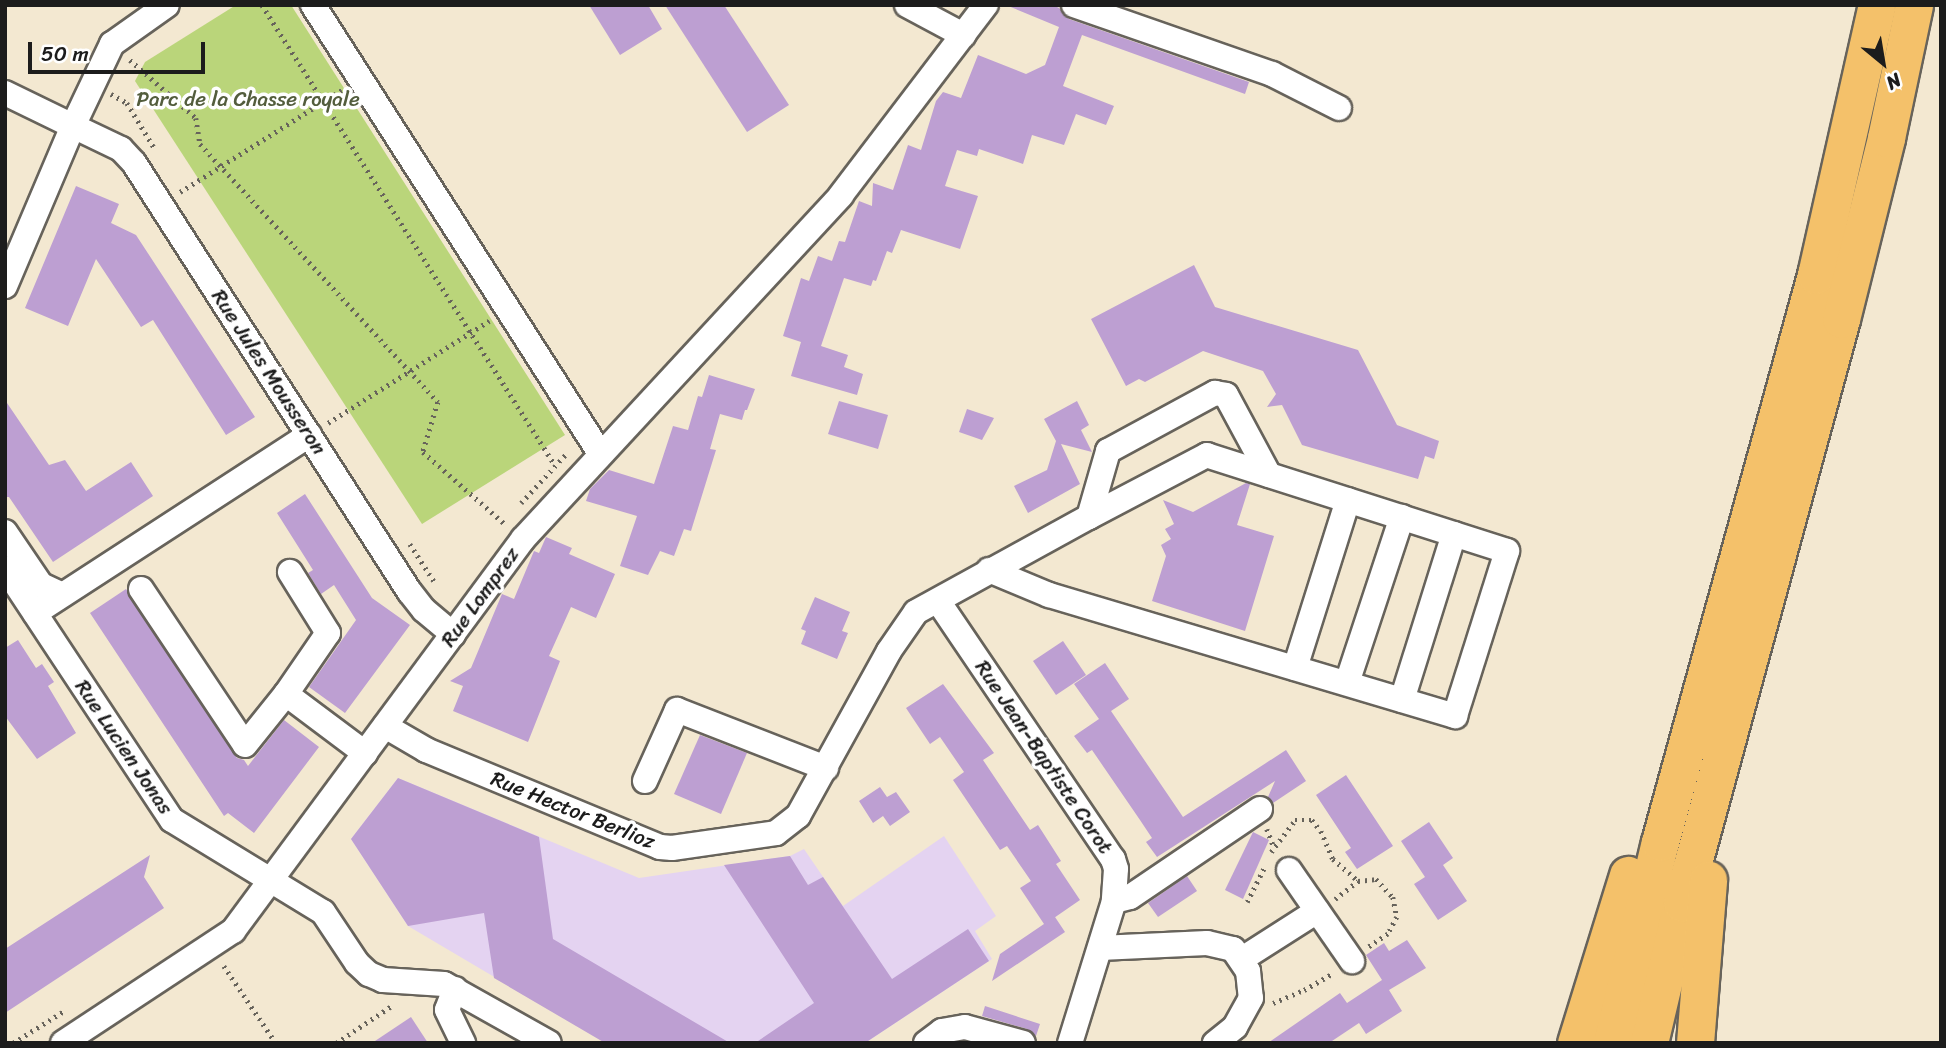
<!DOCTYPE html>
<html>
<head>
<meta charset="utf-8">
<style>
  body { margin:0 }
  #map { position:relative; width:1946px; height:1048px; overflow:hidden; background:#f3e8d1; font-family:Sriracha,sans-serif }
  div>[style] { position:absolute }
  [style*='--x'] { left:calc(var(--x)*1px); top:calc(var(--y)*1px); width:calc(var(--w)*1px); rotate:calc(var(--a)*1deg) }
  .built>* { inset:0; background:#e4d3f1 }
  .green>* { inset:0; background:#bad57a }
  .building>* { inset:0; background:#bd9fd2 }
  .path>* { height:4.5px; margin-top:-2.25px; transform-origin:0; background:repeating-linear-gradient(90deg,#67635b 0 2px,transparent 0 7px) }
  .roads { filter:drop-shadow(2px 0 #67635b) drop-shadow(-2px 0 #67635b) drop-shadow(0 2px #67635b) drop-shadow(0 -2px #67635b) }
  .minor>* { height:24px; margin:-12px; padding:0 12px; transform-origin:12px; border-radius:12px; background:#fff }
  .highway>* { height:37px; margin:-18.5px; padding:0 18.5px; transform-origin:18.5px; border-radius:18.5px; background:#f4c16a }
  span { translate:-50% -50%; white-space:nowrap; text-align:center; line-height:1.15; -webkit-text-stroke:7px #fff; paint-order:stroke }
  .park-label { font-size:21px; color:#535d3d }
  .street-label { font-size:21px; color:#1c1c1c }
  .frame { position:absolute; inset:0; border:7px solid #1c1c1c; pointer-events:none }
  .north { position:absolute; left:1848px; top:28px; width:70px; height:70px; -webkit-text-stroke:5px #fff; paint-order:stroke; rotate:150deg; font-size:19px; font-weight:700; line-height:28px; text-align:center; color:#1c1c1c }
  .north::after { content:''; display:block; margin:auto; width:24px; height:32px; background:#1c1c1c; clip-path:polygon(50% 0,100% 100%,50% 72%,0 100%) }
  .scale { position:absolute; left:28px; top:42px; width:177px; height:32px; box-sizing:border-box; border:4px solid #1c1c1c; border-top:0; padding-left:9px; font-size:21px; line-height:24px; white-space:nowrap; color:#1c1c1c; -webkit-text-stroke:5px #fff; paint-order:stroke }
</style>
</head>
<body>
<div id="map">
  <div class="built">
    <div style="clip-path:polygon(398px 778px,639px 878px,790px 856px,804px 849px,843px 906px,944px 836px,996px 916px,975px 931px,992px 959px,865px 1043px,606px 1043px,408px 926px,351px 839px)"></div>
  </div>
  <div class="green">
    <div style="clip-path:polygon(236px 5px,291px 5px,565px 435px,422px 524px,135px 81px,145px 62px)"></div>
  </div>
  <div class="building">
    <div style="clip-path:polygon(589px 5px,648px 5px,662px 29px,620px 55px)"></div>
    <div style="clip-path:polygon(665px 5px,724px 5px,789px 105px,747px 132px)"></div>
    <div style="clip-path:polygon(1006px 5px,1053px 5px,1059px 8px,1069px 19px,1249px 82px,1245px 94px,1082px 35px,1063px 86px,1114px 106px,1106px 125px,1076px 114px,1064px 145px,1032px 135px,1023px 164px,979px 149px,977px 156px,957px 150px,945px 186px,978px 196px,960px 249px,901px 230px,892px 253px,887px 251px,876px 281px,873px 280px,871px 286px,844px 278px,821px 346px,848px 355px,844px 367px,863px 374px,857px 395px,791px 376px,801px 342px,783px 336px,801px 278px,809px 281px,818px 256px,832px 261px,839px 241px,845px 242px,859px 201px,872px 206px,873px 183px,893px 190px,908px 145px,921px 150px,936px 101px,943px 92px,961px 98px,978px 55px,1026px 74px,1045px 65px,1059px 27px)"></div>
    <div style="clip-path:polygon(76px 186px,119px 204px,111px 223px,136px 235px,255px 417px,226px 435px,153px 320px,141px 327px,96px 259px,68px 326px,25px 308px)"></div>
    <div style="clip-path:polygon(1194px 265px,1215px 307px,1358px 350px,1397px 425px,1439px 441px,1434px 459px,1425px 456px,1418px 479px,1302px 445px,1282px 405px,1267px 407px,1276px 394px,1263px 371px,1203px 351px,1145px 382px,1139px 379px,1126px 386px,1091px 319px)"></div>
    <div style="clip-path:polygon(709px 375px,755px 389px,747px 410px,745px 410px,742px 420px,720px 414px,710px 449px,716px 450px,691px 531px,684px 529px,674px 556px,660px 551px,648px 575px,620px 566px,637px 516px,586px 501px,590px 489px,609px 470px,654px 484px,673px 426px,688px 430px,698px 396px,702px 397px)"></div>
    <div style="clip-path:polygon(5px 400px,49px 465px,65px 460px,86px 491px,131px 462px,153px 496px,53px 562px,9px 497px,5px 497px)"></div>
    <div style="clip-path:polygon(839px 401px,888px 415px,878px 449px,828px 434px)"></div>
    <div style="clip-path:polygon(1077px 401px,1089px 425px,1081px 430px,1092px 452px,1061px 444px,1080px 484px,1028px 513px,1014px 486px,1047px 470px,1056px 441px,1044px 419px)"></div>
    <div style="clip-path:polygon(967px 409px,994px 418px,982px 440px,959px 432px)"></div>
    <div style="clip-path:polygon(1246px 483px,1250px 484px,1237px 525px,1274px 536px,1245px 631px,1152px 601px,1166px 556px,1161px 545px,1171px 539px,1165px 529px,1174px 524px,1163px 500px,1193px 512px)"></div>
    <div style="clip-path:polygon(305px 494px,372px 598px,410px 625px,345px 713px,309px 687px,356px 620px,334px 585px,321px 594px,308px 573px,313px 570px,277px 513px)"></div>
    <div style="clip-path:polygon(546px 537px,572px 548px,569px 554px,615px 574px,596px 618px,571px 607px,549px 656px,560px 661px,528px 742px,453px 711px,463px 686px,450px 681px,471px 668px,502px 594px,514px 599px,534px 551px,539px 553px)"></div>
    <div style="clip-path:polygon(126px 589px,237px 758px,244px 760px,248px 766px,284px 720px,319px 747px,254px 833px,228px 813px,224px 816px,90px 613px)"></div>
    <div style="clip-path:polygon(815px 597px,850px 612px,842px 631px,848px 633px,837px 659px,801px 644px,806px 631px,801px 629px)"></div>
    <div style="clip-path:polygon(18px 640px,36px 668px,42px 664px,54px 682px,48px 686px,76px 733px,37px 759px,5px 716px,5px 648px)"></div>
    <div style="clip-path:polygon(1063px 641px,1086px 675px,1056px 695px,1033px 661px)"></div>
    <div style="clip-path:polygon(1105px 663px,1129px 699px,1111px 711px,1183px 817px,1286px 750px,1306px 781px,1273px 803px,1268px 797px,1275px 781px,1157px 857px,1146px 842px,1152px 838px,1140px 820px,1092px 750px,1087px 753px,1074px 736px,1099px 719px,1074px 684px)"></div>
    <div style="clip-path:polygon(943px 684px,994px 753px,983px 760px,1030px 830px,1038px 825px,1061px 861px,1056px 864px,1080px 900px,1051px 920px,1055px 917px,1065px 932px,992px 981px,1000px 954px,1044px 924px,1020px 888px,1031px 881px,1007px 846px,1000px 850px,953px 780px,964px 772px,940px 737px,930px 744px,906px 708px)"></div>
    <div style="clip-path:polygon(700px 735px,747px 753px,721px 814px,674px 794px)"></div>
    <div style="clip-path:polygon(1346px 775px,1393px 846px,1357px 869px,1345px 852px,1351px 848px,1316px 795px)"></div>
    <div style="clip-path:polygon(398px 778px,539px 837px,553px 939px,730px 1043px,605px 1043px,494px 978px,484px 913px,408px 926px,351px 839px)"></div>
    <div style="clip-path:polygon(880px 787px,887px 797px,896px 792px,910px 812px,890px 826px,883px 816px,873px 823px,859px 801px)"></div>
    <div style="clip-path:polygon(1429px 822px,1453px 858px,1443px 865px,1467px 901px,1438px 920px,1414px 884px,1425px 877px,1401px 841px)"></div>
    <div style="clip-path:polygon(1253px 832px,1269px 840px,1243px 899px,1225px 890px)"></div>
    <div style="clip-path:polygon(150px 855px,144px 877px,164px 908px,5px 1013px,5px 949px)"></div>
    <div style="clip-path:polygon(790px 856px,808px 885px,823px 877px,892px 979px,968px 929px,989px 961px,865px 1043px,755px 1043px,814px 1003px,724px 865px)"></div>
    <div style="clip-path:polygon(1187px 876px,1197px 891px,1158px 917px,1148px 903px)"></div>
    <div style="clip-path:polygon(1407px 940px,1426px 968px,1389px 990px,1402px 1011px,1366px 1034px,1359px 1023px,1329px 1043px,1268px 1043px,1340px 993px,1347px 1003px,1382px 980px,1366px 955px,1384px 943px,1389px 951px)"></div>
    <div style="clip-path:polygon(985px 1006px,1040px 1024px,1036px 1036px,1027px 1029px,982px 1016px)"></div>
    <div style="clip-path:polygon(411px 1017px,428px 1043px,372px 1043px)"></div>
  </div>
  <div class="path">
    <div style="--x:262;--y:5;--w:545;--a:57.5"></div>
    <div style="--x:130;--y:60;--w:88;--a:41.3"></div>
    <div style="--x:196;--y:118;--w:26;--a:81"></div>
    <div style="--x:200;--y:144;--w:351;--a:47.3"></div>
    <div style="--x:438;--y:402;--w:52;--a:106.7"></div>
    <div style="--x:423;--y:452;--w:109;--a:41.3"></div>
    <div style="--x:111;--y:94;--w:18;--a:29"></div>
    <div style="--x:127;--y:103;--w:54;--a:58.7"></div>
    <div style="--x:180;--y:192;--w:191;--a:-32.2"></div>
    <div style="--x:328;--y:423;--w:191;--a:-32.4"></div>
    <div style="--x:521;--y:503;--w:68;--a:-47.4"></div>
    <div style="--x:410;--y:544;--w:44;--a:57"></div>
    <div style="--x:1267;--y:829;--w:19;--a:69"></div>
    <div style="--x:1271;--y:852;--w:40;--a:-53"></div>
    <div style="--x:1295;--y:820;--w:17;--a:0"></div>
    <div style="--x:1312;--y:820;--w:14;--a:51"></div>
    <div style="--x:1321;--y:831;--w:30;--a:67"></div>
    <div style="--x:1333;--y:859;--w:33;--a:41"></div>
    <div style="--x:1335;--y:899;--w:29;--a:-38"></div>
    <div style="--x:1358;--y:881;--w:18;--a:-6"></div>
    <div style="--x:1376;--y:879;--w:25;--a:47"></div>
    <div style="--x:1393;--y:897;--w:20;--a:79"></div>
    <div style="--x:1397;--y:917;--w:19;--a:118"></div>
    <div style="--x:1388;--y:934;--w:23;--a:146"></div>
    <div style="--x:1247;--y:902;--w:40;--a:-63.4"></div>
    <div style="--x:224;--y:966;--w:93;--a:56"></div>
    <div style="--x:1273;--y:1003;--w:34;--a:-23"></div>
    <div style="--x:1304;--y:990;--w:34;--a:-30"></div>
    <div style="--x:13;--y:1043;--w:60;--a:-32.1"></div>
    <div style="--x:336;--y:1043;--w:69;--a:-33.7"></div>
  </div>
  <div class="roads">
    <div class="minor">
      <div style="--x:313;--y:5;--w:532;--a:57.36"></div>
      <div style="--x:907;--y:5;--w:64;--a:28.2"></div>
      <div style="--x:1074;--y:5;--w:210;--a:19.2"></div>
      <div style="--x:1272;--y:74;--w:75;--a:26.9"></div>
      <div style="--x:5;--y:93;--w:76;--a:25.9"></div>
      <div style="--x:73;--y:126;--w:91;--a:-64.6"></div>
      <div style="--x:112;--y:44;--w:67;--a:-35.3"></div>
      <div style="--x:5;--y:286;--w:174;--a:-67"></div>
      <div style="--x:73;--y:126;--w:53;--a:25.6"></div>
      <div style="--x:121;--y:149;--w:19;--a:47"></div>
      <div style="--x:134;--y:163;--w:509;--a:57.28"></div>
      <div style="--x:409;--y:591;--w:24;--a:52"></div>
      <div style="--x:424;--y:610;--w:38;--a:40"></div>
      <div style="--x:5;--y:532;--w:64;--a:55.8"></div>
      <div style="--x:41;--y:585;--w:23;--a:25"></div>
      <div style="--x:5;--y:568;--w:302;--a:56.5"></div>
      <div style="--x:172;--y:820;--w:177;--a:31.4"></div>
      <div style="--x:323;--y:912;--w:61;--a:56.3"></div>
      <div style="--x:357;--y:963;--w:16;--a:43"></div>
      <div style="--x:369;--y:974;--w:15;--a:23"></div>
      <div style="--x:383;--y:980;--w:61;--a:3.8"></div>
      <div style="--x:444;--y:984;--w:120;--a:29.3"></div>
      <div style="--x:989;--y:570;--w:65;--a:22.6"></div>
      <div style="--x:1049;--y:595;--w:424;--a:16.6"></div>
      <div style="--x:1455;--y:716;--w:173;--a:-72.5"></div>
      <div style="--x:1507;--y:551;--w:315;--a:-162.3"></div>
      <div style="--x:1207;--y:455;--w:133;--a:152.3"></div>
      <div style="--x:141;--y:589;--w:187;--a:56.3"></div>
      <div style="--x:245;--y:745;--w:65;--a:-51.2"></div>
      <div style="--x:286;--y:694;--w:74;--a:-55.5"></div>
      <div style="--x:328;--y:633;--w:72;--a:-121.9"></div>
      <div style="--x:938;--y:601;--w:312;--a:55.9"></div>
      <div style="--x:1113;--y:859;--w:10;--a:73"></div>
      <div style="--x:1116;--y:869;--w:32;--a:94"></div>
      <div style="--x:1114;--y:901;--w:149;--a:107.2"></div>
      <div style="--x:35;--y:613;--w:327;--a:-33"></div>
      <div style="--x:1295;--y:668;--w:176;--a:-72.5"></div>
      <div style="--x:1347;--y:683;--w:175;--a:-71.7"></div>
      <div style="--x:286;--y:694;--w:99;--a:36.8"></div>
      <div style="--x:1402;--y:700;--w:174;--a:-72.6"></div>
      <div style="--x:385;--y:726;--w:48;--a:30.3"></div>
      <div style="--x:426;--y:750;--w:253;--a:22.5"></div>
      <div style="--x:660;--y:847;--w:12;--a:5"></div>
      <div style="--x:672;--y:848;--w:105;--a:-8.2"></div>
      <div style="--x:776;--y:833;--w:28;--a:-38"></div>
      <div style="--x:798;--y:816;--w:188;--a:-61.1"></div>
      <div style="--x:889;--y:651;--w:47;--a:-55.3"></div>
      <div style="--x:916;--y:612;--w:197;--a:-28.8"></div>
      <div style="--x:1089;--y:517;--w:69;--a:-73.9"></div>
      <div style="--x:1108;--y:451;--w:122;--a:-28.5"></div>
      <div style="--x:1215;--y:393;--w:11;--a:10"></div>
      <div style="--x:1226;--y:395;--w:91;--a:61.7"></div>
      <div style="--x:645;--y:781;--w:78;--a:-65.7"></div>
      <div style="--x:677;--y:710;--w:160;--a:21.3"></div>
      <div style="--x:1289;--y:870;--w:111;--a:55.3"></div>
      <div style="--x:1114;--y:901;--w:16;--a:-14"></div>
      <div style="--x:1130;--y:897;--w:157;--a:-34.1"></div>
      <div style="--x:1100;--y:948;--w:107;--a:-2.7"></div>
      <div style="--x:1207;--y:943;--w:27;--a:13"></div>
      <div style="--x:1233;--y:949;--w:27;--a:56"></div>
      <div style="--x:1248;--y:971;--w:27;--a:84"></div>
      <div style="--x:1251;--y:998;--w:33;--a:119"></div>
      <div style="--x:1235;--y:1027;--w:26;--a:141"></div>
      <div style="--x:1242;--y:959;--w:89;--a:-32.6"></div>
      <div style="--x:455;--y:989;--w:22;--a:111"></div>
      <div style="--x:447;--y:1010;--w:37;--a:64"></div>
      <div style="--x:63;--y:1043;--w:204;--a:-33.4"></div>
      <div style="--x:233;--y:931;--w:488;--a:-53.5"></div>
      <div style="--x:523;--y:539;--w:468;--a:-47.2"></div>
      <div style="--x:841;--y:195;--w:239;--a:-52.7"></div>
      <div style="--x:926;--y:1043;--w:20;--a:-37"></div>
      <div style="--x:942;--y:1031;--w:23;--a:-10"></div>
      <div style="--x:965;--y:1027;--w:60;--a:15.4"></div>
    </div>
    <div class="highway">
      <div style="--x:1576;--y:1043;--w:176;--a:-72.8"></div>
      <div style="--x:1612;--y:1043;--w:207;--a:-76.6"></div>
      <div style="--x:1660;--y:842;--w:588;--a:-74.62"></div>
      <div style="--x:1816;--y:275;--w:277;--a:-77.3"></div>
      <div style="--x:1649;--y:1043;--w:144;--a:-76.7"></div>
      <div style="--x:1682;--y:903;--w:605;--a:-74.77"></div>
      <div style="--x:1841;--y:319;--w:187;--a:-76"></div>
      <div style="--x:1886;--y:138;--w:136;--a:-78.1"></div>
      <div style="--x:1695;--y:1043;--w:164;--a:-85.4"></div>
    </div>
  </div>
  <div class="park-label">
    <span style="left:248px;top:99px">Parc de la Chasse royale</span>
  </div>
  <div class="street-label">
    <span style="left:269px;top:372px;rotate:57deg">Rue Jules Mousseron</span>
    <span style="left:480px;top:597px;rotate:-54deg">Rue Lomprez</span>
    <span style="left:124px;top:747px;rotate:56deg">Rue Lucien Jonas</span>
    <span style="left:1044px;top:757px;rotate:56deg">Rue Jean-Baptiste Corot</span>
    <span style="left:573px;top:810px;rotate:22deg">Rue Hector Berlioz</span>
  </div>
  <div class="frame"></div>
  <div class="north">N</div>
  <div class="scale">50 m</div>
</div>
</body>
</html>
